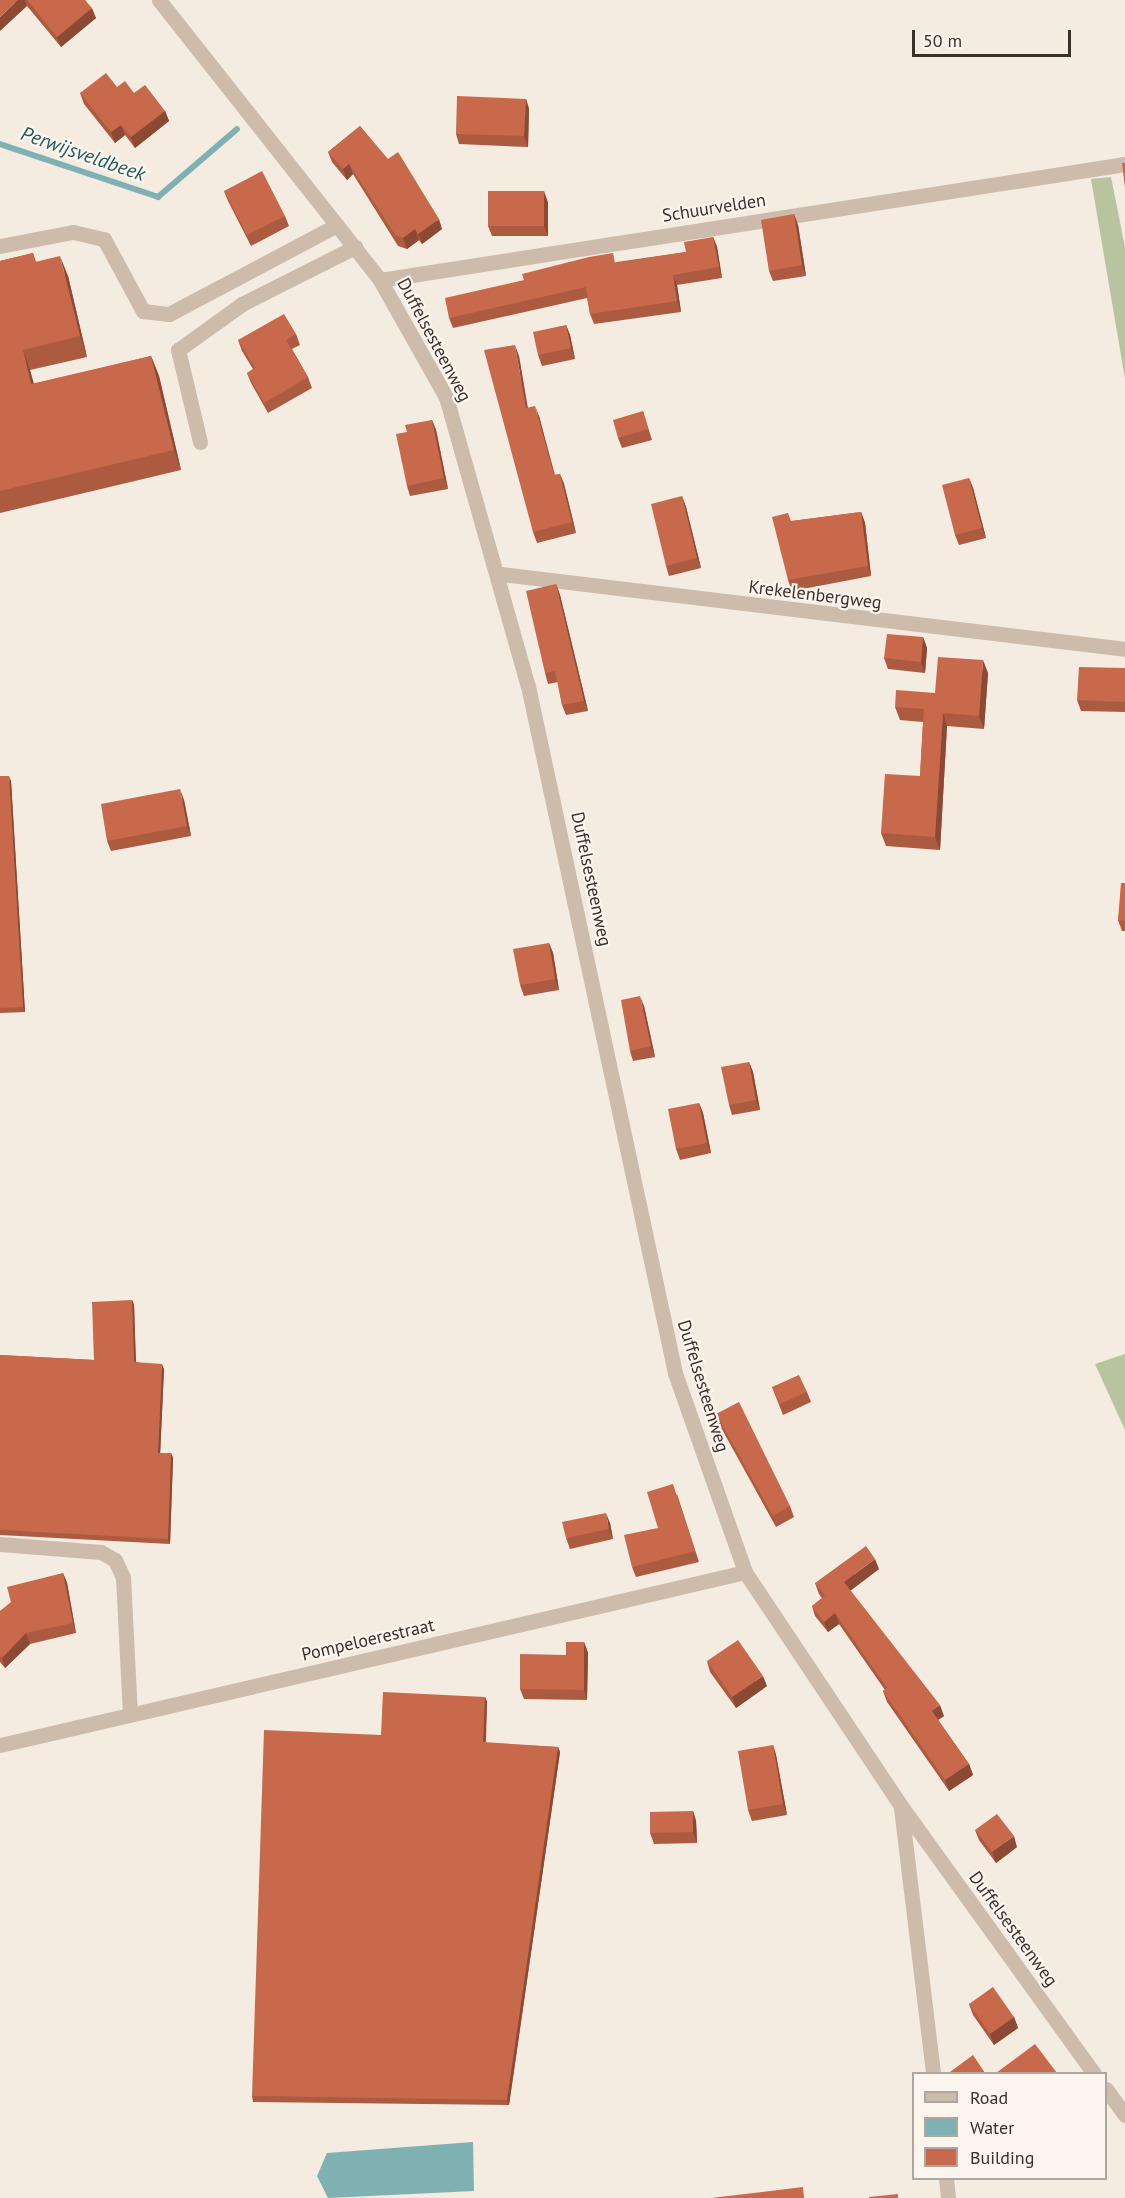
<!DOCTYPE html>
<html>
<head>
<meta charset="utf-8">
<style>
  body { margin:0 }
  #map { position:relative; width:1125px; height:2198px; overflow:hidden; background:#f4ebe1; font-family:"PT Sans",sans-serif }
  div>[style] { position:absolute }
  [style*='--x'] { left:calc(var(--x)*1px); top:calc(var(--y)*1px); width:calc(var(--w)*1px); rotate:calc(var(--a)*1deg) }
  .green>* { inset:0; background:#b8c4a0 }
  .water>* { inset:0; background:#7fb0b2 }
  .stream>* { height:6px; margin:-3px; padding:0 3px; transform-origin:3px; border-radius:3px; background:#7fb0b2 }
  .minor>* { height:15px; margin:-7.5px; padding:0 7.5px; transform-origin:7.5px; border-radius:7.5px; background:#cdbbac }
  .wall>* { inset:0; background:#ac5a40 }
  .shaded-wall>* { inset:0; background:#8c4a34 }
  .building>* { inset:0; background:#c8694b }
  span { translate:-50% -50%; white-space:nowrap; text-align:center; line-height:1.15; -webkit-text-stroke:4.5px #fbf5ee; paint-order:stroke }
  .street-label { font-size:18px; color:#3b302b }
  .water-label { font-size:20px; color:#1f5a5e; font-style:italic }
  .legend { position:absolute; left:912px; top:2072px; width:195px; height:108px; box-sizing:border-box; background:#fbf5ee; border:2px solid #aea6a0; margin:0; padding:8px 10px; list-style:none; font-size:18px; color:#3b302b }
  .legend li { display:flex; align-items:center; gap:12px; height:30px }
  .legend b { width:30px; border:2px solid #aea6a0 }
  .scale { position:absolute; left:912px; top:30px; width:159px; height:27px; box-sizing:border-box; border:3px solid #3b302b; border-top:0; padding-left:8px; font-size:18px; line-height:21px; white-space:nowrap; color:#3b302b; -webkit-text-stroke:4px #fbf5ee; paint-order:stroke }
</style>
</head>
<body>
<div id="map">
  <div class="green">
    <div style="clip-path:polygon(1111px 177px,1125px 247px,1125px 379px,1091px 179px)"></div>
    <div style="clip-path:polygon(1125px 1354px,1125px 1430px,1095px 1364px)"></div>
  </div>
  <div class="water">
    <div style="clip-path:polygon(473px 2142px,474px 2191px,328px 2198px,317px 2176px,327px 2153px)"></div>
  </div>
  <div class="stream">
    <div style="--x:0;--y:144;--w:167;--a:18.5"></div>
    <div style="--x:158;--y:197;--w:104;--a:-40.7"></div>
  </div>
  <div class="minor">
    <div style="--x:159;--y:0;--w:357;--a:51.7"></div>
    <div style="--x:380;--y:280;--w:134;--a:60.6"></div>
    <div style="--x:446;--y:397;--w:300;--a:74.2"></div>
    <div style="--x:528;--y:686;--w:703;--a:77.92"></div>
    <div style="--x:675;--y:1373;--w:211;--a:70.6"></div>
    <div style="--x:745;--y:1572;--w:281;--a:56.3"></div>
    <div style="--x:901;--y:1806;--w:330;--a:54.2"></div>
    <div style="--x:0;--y:246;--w:74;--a:-10.9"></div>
    <div style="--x:73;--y:232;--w:32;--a:13"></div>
    <div style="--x:104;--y:239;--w:82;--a:61.6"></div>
    <div style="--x:143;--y:311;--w:26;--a:7"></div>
    <div style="--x:169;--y:314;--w:190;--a:-27.9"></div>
    <div style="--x:380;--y:280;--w:754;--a:-8.85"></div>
    <div style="--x:200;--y:442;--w:95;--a:-103.4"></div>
    <div style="--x:178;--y:350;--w:79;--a:-35.7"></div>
    <div style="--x:242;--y:304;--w:127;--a:-26.8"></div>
    <div style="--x:501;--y:574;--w:628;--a:6.85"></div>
    <div style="--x:0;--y:1544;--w:101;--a:4.5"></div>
    <div style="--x:101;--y:1552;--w:16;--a:30"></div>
    <div style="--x:115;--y:1560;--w:19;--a:65"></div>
    <div style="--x:123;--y:1577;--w:138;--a:87.1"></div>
    <div style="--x:0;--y:1745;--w:765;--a:-13.07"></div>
    <div style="--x:901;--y:1808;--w:268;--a:83.1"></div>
    <div style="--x:1106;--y:2089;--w:32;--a:54"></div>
    <div style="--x:946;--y:2178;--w:20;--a:84"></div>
  </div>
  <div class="wall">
    <div style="clip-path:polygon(0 0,85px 0,96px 18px,61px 47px,27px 6px)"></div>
    <div style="clip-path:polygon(117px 87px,134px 93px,165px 111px,169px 121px,135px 148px,125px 135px,115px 143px,84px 104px,80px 93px)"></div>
    <div style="clip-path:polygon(526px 99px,529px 109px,528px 147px,459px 144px,456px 134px)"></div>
    <div style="clip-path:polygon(360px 126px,442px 229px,422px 244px,419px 240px,407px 249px,398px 246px,353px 174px,347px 180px,332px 162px,328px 152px)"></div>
    <div style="clip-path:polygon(224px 191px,285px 216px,289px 226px,251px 246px,228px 201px)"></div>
    <div style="clip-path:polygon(548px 202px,548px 236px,492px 236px,488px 226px)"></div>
    <div style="clip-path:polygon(794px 214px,798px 225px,806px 276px,773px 281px,769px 271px)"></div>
    <div style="clip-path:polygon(713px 237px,717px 247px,722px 278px,677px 285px,681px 312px,594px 324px,590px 314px,587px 298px,453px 328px,449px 318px,617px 262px,686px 252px)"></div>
    <div style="clip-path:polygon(33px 253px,36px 262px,68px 276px,87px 357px,30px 370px,34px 384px,151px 356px,159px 376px,181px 470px,0 513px,0 261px)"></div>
    <div style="clip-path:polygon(566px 325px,570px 335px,575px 359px,542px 366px,538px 355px)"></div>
    <div style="clip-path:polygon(296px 334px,300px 345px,292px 349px,308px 377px,312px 388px,268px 413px,251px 383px,247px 373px,253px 369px,242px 351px,238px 340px)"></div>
    <div style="clip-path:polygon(519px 356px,528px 408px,539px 416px,555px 475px,560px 474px,564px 484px,576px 533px,537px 543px,533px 532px)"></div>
    <div style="clip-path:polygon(643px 411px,652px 440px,622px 448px,618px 438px)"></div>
    <div style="clip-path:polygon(432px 420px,436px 430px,448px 489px,410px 496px,407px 486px,407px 432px)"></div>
    <div style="clip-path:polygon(969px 478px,973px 488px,986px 538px,959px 545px,955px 535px)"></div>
    <div style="clip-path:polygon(682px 496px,686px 507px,701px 568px,669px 576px,666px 566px)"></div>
    <div style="clip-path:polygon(861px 512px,865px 523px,871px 576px,792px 591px,788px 580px,792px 521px)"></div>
    <div style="clip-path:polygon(556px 584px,560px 595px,588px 711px,566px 715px,562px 705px,558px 682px,548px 684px,545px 673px)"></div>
    <div style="clip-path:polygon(923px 637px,927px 648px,925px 673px,888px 669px,884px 658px)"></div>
    <div style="clip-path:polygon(1125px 668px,1125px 712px,1081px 711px,1077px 700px)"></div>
    <div style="clip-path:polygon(988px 673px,984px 729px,947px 726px,940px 850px,886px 846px,881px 833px,920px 776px,923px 722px,900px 720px,895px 707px,935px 693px)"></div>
    <div style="clip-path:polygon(0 776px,11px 781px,25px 1012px,0 1013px)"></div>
    <div style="clip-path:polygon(184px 800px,191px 836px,111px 851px,107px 841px)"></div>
    <div style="clip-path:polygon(1125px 883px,1125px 931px,1122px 931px,1118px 920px)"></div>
    <div style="clip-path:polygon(549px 943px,553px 953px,559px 990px,524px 996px,520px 985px)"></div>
    <div style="clip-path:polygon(644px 1006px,655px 1057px,633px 1061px,630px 1051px)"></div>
    <div style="clip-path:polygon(749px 1062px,753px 1072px,760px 1110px,732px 1115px,729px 1105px)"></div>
    <div style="clip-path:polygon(699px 1103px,703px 1113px,711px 1153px,680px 1160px,676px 1149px)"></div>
    <div style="clip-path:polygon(132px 1300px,134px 1305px,136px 1362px,164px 1369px,160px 1453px,171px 1453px,173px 1458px,170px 1544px,0 1535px,0 1355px,94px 1360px)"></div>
    <div style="clip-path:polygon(772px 1387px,807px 1392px,811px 1402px,783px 1415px)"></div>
    <div style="clip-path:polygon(716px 1414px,790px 1506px,794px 1517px,776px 1527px,719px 1424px)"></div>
    <div style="clip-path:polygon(677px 1494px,699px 1562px,636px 1577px,632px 1567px,658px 1528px)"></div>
    <div style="clip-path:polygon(610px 1523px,613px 1539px,570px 1549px,566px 1538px)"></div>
    <div style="clip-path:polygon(879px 1569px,850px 1591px,944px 1716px,938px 1720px,969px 1764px,973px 1775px,949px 1791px,887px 1702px,883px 1691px,885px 1690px,839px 1624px,828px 1632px,815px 1616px,812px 1606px,822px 1598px,819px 1594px,815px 1583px)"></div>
    <div style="clip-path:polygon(63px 1573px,67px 1583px,76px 1633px,30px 1644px,5px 1668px,0 1662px,0 1611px)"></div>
    <div style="clip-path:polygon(584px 1642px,588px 1653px,587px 1700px,524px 1699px,520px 1689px)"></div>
    <div style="clip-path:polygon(707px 1661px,767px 1686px,736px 1708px,710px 1672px)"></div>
    <div style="clip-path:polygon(485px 1697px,487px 1702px,486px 1743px,558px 1747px,560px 1752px,509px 2105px,253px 2102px,252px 2096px,381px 1735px)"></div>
    <div style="clip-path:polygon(773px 1745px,776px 1755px,787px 1815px,752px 1821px,748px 1810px)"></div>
    <div style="clip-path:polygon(693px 1811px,696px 1821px,697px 1843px,654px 1844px,650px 1833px)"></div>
    <div style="clip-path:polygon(975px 1830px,1017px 1847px,996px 1863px,979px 1840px)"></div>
    <div style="clip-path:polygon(969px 2004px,1014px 2017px,1018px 2028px,994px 2045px,973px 2015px)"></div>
  </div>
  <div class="shaded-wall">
    <div style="clip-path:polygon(18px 0,25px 0,27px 6px,0 31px,0 17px)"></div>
    <div style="clip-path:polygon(92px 8px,96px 18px,61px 47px,57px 37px)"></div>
    <div style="clip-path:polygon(526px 99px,529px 109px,528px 147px,524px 136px)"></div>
    <div style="clip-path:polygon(165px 111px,169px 121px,135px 148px,131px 137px)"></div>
    <div style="clip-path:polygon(121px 125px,125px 135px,115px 143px,111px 132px)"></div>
    <div style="clip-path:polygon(349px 164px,353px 174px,347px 180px,343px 169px)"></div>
    <div style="clip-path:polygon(544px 191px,548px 202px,548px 236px,544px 226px)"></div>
    <div style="clip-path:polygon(794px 214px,798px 225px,806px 276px,802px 265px)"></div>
    <div style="clip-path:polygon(439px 219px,442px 229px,422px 244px,418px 234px)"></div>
    <div style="clip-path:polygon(415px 229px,419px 240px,407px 249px,403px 238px)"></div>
    <div style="clip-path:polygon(713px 237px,717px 247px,722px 278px,719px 267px)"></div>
    <div style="clip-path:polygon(60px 256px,68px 276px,87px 357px,80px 336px)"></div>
    <div style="clip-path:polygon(673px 275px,677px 285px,681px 312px,677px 301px)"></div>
    <div style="clip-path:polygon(566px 325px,570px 335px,575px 359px,571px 348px)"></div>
    <div style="clip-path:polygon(515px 345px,519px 356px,529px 419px,526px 408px)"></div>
    <div style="clip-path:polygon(23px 350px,30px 370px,39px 404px,31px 384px)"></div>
    <div style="clip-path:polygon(151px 356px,159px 376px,181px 470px,174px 450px)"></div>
    <div style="clip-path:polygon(535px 406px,539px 416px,557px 486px,554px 475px)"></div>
    <div style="clip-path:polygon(432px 420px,436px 430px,448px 489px,444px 478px)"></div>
    <div style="clip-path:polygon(560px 474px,564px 484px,576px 533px,572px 522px)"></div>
    <div style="clip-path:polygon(969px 478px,973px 488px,986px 538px,982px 528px)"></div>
    <div style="clip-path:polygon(682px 496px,686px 507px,701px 568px,697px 558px)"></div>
    <div style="clip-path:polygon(861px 512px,865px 523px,871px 576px,868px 566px)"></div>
    <div style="clip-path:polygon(556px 584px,560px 595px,588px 711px,584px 701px)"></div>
    <div style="clip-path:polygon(923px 637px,927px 648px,925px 673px,921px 662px)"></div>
    <div style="clip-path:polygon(983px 660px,988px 673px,984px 729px,979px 716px)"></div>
    <div style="clip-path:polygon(943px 713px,947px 726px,940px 850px,935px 837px)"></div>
    <div style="clip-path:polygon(9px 776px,11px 781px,25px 1012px,23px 1007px)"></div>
    <div style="clip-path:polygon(180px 789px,184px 800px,191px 836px,187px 826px)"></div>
    <div style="clip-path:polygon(549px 943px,553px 953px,559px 990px,555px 979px)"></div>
    <div style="clip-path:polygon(640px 996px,644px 1006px,655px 1057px,651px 1046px)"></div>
    <div style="clip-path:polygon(749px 1062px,753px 1072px,760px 1110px,756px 1100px)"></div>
    <div style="clip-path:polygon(699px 1103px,703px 1113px,711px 1153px,707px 1143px)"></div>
    <div style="clip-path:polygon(132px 1300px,134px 1305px,136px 1368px,134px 1362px)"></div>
    <div style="clip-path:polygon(162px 1364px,164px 1369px,160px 1458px,158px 1453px)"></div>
    <div style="clip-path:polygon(171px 1453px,173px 1458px,170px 1544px,168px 1539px)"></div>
    <div style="clip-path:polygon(606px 1513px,610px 1523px,613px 1539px,609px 1529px)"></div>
    <div style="clip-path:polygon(875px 1559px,879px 1569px,847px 1593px,844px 1582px)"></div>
    <div style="clip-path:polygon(63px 1573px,67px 1583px,76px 1633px,73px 1623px)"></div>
    <div style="clip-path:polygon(835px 1613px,839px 1624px,828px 1632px,824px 1622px)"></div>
    <div style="clip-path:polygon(26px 1633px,30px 1644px,5px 1668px,2px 1658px)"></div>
    <div style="clip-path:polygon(584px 1642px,588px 1653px,587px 1700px,584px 1690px)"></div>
    <div style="clip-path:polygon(763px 1676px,767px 1686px,736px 1708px,732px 1697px)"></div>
    <div style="clip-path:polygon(485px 1697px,487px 1702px,485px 1748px,483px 1742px)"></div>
    <div style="clip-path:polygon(940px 1705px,944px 1716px,936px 1721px,932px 1711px)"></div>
    <div style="clip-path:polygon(773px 1745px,776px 1755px,787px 1815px,783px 1804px)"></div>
    <div style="clip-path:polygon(558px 1747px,560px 1752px,509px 2105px,507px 2100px)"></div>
    <div style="clip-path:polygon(969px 1764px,973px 1775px,949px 1791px,945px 1780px)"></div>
    <div style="clip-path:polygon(693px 1811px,696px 1821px,697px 1843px,693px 1832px)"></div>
    <div style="clip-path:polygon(1014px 1836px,1017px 1847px,996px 1863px,992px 1852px)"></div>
    <div style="clip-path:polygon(1014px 2017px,1018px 2028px,994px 2045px,990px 2034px)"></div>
  </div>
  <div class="building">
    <div style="clip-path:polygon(0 0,18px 0,0 17px)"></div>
    <div style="clip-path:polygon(27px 0,85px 0,92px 8px,57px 37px)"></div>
    <div style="clip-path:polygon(106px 73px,117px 87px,125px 81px,134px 93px,145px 85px,165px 111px,131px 137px,121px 125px,111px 132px,80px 93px)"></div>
    <div style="clip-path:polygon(457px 96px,526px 99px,524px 136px,456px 134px)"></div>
    <div style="clip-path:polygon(360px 126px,388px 159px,398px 152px,439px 219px,418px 234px,415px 229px,403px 238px,395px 235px,349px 164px,343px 169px,328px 152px)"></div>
    <div style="clip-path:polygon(1122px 163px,1125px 163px,1125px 188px)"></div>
    <div style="clip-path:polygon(262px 171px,285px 216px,247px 235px,224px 191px)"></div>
    <div style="clip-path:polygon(488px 191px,544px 191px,544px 226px,488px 226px)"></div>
    <div style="clip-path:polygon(794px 214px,802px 265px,769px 271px,761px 220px)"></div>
    <div style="clip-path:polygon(713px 237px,719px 267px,673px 275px,677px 301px,590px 314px,586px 287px,449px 318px,445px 298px,524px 280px,522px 274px,589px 257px,613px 253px,615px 263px,686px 252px,684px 242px)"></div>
    <div style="clip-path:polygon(33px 253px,35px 262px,60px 256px,80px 336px,23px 350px,31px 384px,151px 356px,174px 450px,0 491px,0 261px)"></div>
    <div style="clip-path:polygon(284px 314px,296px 334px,286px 340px,308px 377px,264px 403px,247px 373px,255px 368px,238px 340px)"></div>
    <div style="clip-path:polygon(566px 325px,571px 348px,538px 355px,533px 332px)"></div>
    <div style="clip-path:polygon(515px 345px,526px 408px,535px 406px,554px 475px,560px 474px,572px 522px,533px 532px,484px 350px)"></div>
    <div style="clip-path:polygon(643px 411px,648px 429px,618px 438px,613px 420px)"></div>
    <div style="clip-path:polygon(432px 420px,444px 478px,407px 486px,396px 434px,407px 432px,405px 425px)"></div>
    <div style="clip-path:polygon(969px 478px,982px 528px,955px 535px,942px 485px)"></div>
    <div style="clip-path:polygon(682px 496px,697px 558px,666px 566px,651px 504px)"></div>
    <div style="clip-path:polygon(861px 512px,868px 566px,788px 580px,772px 517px,788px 513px,791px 521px)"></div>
    <div style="clip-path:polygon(556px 584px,584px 701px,562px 705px,555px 671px,545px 673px,526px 591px)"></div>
    <div style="clip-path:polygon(887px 634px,923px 637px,921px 662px,884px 658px)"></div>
    <div style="clip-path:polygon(938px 657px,983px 660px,979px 716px,943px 713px,935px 837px,881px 833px,885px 774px,920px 776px,924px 709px,895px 707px,896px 690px,935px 693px)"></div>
    <div style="clip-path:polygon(1079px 667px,1125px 668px,1125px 702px,1077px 700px)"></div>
    <div style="clip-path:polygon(0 776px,9px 776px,23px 1007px,0 1008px)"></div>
    <div style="clip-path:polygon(180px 789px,187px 826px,107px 841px,101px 804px)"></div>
    <div style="clip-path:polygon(1121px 883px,1125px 883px,1125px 921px,1118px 920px)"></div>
    <div style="clip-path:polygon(549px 943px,555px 979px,520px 985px,513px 949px)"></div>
    <div style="clip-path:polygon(640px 996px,651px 1046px,630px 1051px,621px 1000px)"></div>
    <div style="clip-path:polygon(749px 1062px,756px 1100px,729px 1105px,721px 1067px)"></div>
    <div style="clip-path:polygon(699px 1103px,707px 1143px,676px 1149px,668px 1109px)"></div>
    <div style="clip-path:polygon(132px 1300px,134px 1362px,162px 1364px,158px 1453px,171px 1453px,168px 1539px,0 1530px,0 1355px,94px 1360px,92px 1302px)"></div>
    <div style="clip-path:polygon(799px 1375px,807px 1392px,780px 1404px,772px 1387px)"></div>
    <div style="clip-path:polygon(739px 1402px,790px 1506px,773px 1516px,716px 1414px)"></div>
    <div style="clip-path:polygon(673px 1484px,695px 1551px,632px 1567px,624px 1535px,658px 1528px,647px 1492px)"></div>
    <div style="clip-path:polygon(606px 1513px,609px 1529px,566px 1538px,562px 1522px)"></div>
    <div style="clip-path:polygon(866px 1546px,875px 1559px,844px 1582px,940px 1705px,932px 1711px,969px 1764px,945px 1780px,883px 1691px,887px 1688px,835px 1613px,824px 1622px,812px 1606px,825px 1596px,815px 1583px)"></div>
    <div style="clip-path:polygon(63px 1573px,73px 1623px,26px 1633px,2px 1658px,0 1656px,0 1611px,11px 1602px,7px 1587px)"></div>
    <div style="clip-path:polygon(738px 1640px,763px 1676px,732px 1697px,707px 1661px)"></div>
    <div style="clip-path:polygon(566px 1642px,584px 1642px,584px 1690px,520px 1689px,520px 1654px,566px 1655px)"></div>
    <div style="clip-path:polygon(383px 1692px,485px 1697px,483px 1742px,558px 1747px,507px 2100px,252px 2096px,264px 1730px,381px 1735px)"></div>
    <div style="clip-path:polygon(773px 1745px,783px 1804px,748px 1810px,738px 1751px)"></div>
    <div style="clip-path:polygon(693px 1811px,693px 1832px,650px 1833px,650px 1812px)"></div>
    <div style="clip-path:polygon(997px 1814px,1014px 1836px,992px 1852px,975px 1830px)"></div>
    <div style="clip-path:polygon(993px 1987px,1014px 2017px,990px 2034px,969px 2004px)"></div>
    <div style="clip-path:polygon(1035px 2044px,1057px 2073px,996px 2073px)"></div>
    <div style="clip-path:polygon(973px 2055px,985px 2073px,951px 2073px,950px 2072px)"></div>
    <div style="clip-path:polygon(803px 2187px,804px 2198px,711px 2198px)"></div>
    <div style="clip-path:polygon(898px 2194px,898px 2198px,869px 2198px,869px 2197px)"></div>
  </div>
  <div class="street-label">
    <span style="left:714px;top:208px;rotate:-9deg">Schuurvelden</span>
    <span style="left:434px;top:340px;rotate:62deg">Duffelsesteenweg</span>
    <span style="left:815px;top:595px;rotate:7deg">Krekelenbergweg</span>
    <span style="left:591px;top:879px;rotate:78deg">Duffelsesteenweg</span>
    <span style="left:703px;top:1386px;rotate:73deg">Duffelsesteenweg</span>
    <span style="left:368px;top:1640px;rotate:-13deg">Pompeloerestraat</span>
    <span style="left:1013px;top:1929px;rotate:54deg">Duffelsesteenweg</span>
  </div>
  <div class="water-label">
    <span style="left:83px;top:154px;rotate:19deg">Perwijsveldbeek</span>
  </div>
  <ul class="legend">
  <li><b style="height:8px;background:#cdbbac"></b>Road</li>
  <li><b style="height:16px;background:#7fb0b2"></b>Water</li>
  <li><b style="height:16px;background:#c8694b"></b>Building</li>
  </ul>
  <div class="scale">50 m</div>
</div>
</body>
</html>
